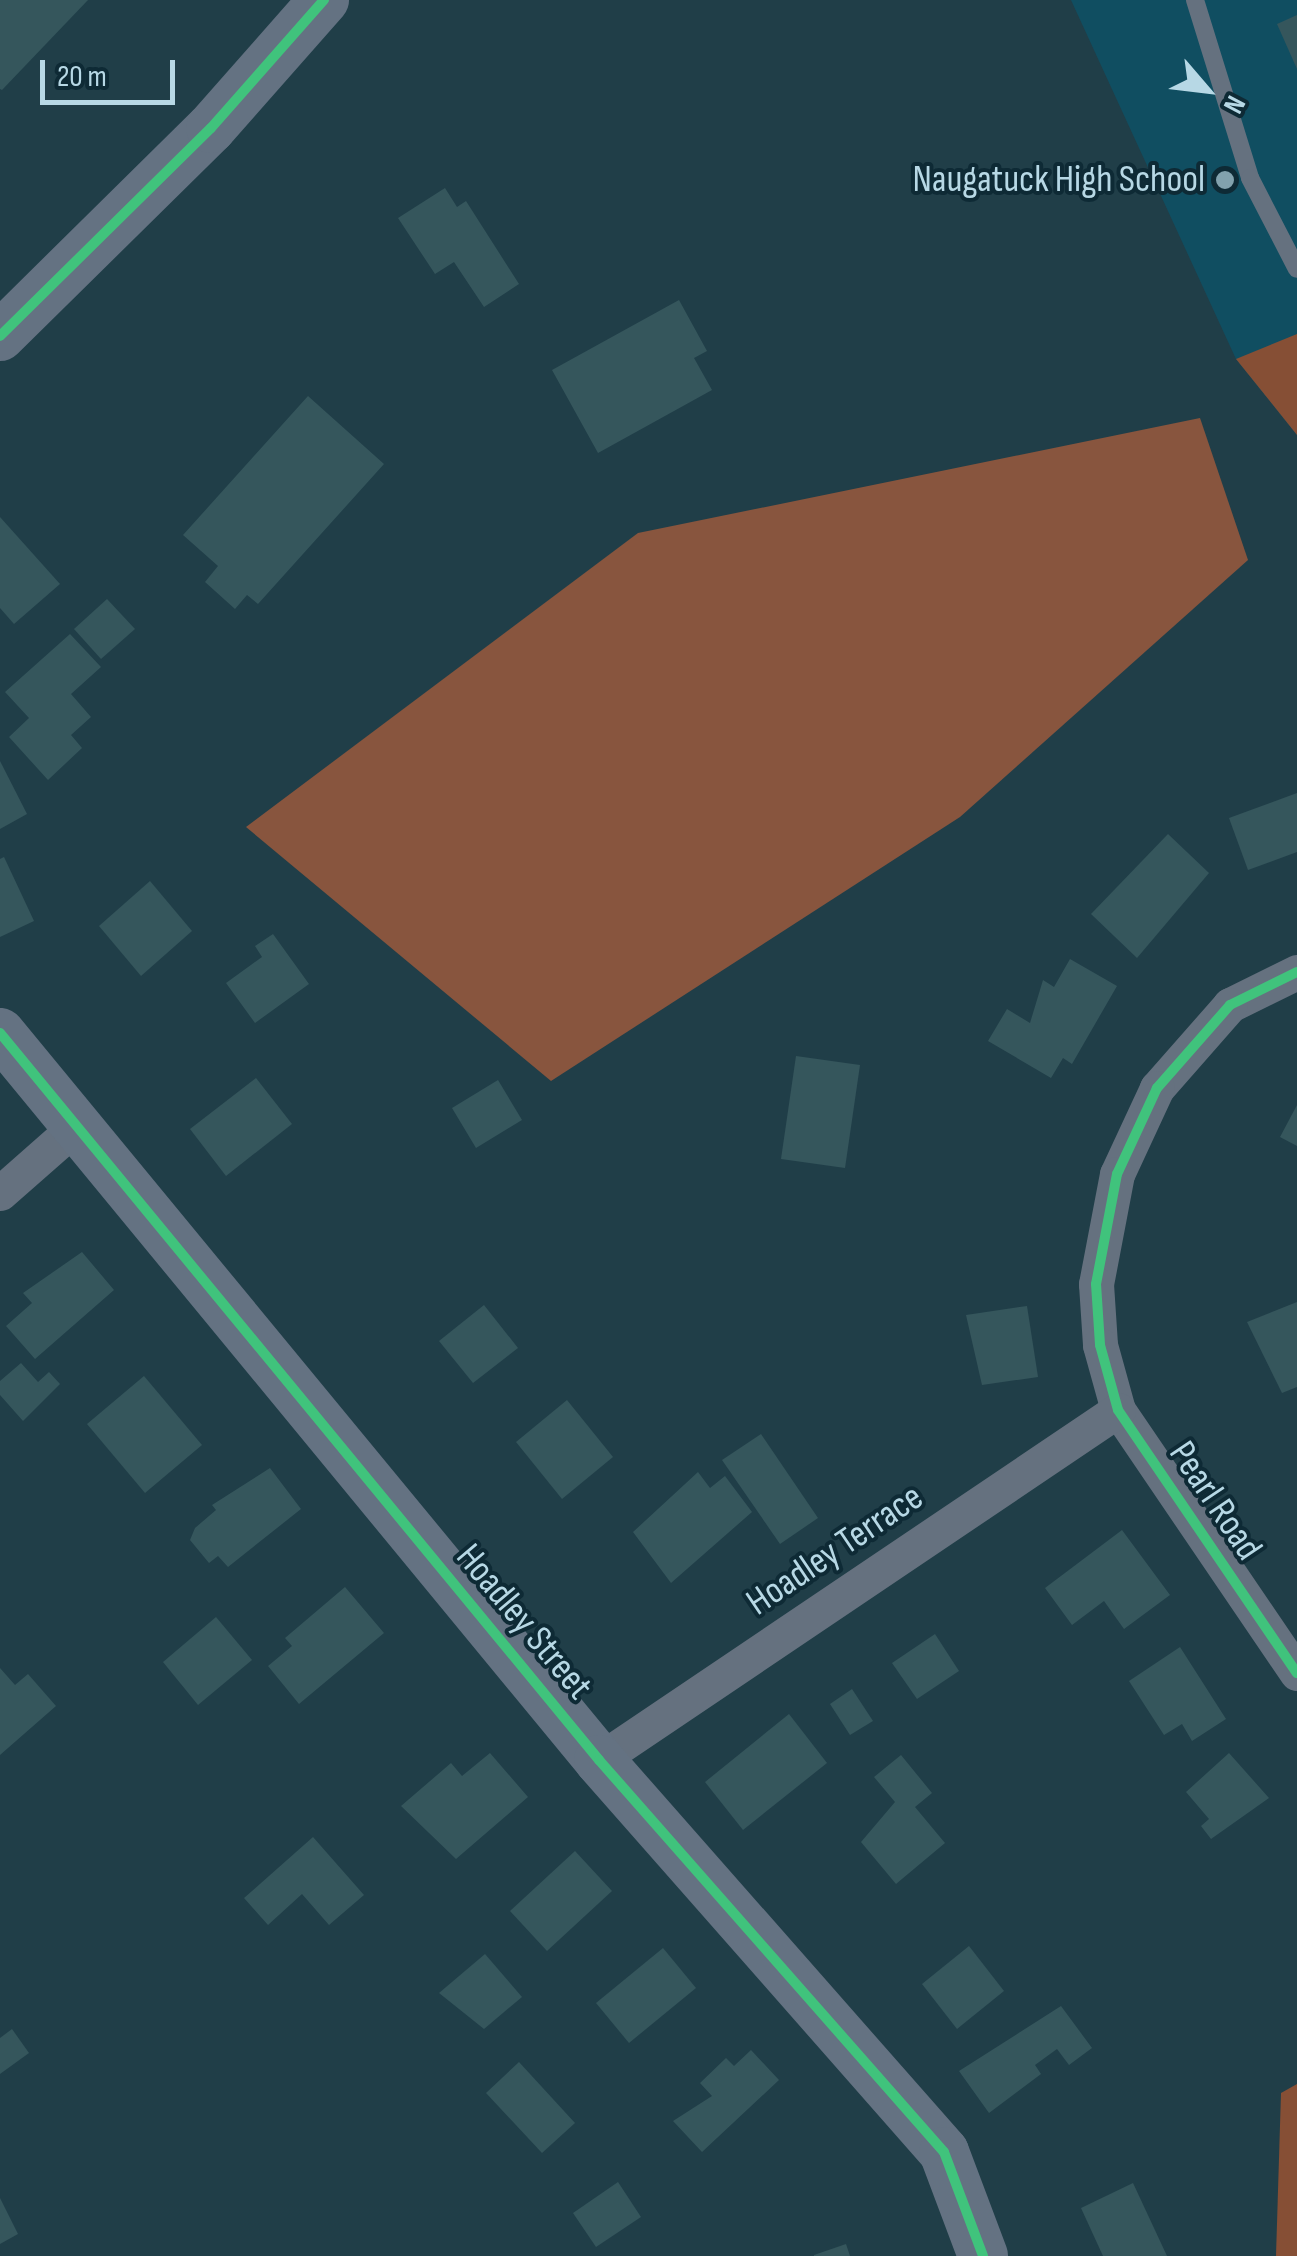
<!DOCTYPE html>
<html>
<head>
<meta charset="utf-8">
<style>
  body { margin:0 }
  #map { position:relative; width:1297px; height:2256px; overflow:hidden; background:#203e48; font-family:"Sofia Sans Condensed",sans-serif }
  div>[style] { position:absolute }
  [style*='--x'] { left:calc(var(--x)*1px); top:calc(var(--y)*1px); width:calc(var(--w)*1px); rotate:calc(var(--a)*1deg) }
  .built>* { inset:0; background:#104e61 }
  .green>* { inset:0; background:#88553e }
  .forest>* { inset:0; background:#864f35 }
  .building>* { inset:0; background:#35565c }
  .lane>* { height:18px; margin:-9px; padding:0 9px; transform-origin:9px; border-radius:9px; background:#65717f }
  .street>* { height:35px; margin:-17.5px; padding:0 17.5px; transform-origin:17.5px; border-radius:17.5px; background:#65717f }
  .secondary>* { height:50px; margin:-25px; padding:0 25px; transform-origin:25px; border-radius:25px; background:#647282 }
  .cycleway>* { height:10px; margin:-5px; padding:0 5px; transform-origin:5px; border-radius:5px; background:#40c37c }
  .dots>* { width:28px; height:28px; translate:-50% -50%; box-sizing:border-box; border:5px solid #0e2a35; border-radius:50% }
  span { translate:-50% -50%; white-space:nowrap; text-align:center; line-height:1.15; -webkit-text-stroke:8px #0e2a35; paint-order:stroke }
  .poi-label { font-size:38px; color:#b7d8e5 }
  .right { translate:-100% -50%; text-align:right }
  .street-label { font-size:38px; color:#b7d8e5 }
  .north { position:absolute; left:1157px; top:40px; width:100px; height:100px; -webkit-text-stroke:8px #0e2a35; paint-order:stroke; rotate:118deg; font-size:28px; font-weight:700; line-height:40px; text-align:center; color:#b7d8e5 }
  .north::after { content:''; display:block; margin:auto; width:35px; height:45px; background:#b7d8e5; clip-path:polygon(50% 0,100% 100%,50% 72%,0 100%) }
  .scale { position:absolute; left:40px; top:60px; width:135px; height:45px; box-sizing:border-box; border:5px solid #b7d8e5; border-top:0; padding-left:12px; font-size:30px; line-height:35px; white-space:nowrap; color:#b7d8e5; -webkit-text-stroke:8px #0e2a35; paint-order:stroke }
</style>
</head>
<body>
<div id="map">
  <div class="built">
    <div style="clip-path:polygon(1071px 0,1297px 0,1297px 435px,1236px 359px)"></div>
  </div>
  <div class="green">
    <div style="clip-path:polygon(1200px 418px,1248px 560px,960px 817px,551px 1081px,246px 827px,638px 533px)"></div>
  </div>
  <div class="forest">
    <div style="clip-path:polygon(1297px 334px,1297px 435px,1236px 359px)"></div>
    <div style="clip-path:polygon(1297px 2084px,1297px 2256px,1276px 2256px,1281px 2093px)"></div>
  </div>
  <div class="building">
    <div style="clip-path:polygon(0 0,88px 0,2px 90px,0 89px)"></div>
    <div style="clip-path:polygon(1297px 15px,1297px 69px,1277px 24px)"></div>
    <div style="clip-path:polygon(445px 188px,457px 207px,466px 201px,519px 284px,484px 307px,454px 262px,435px 274px,398px 218px)"></div>
    <div style="clip-path:polygon(679px 300px,707px 351px,694px 358px,712px 390px,598px 453px,552px 370px)"></div>
    <div style="clip-path:polygon(308px 396px,384px 464px,258px 604px,247px 595px,235px 609px,205px 582px,218px 566px,183px 535px)"></div>
    <div style="clip-path:polygon(0 517px,60px 584px,14px 624px,0 608px)"></div>
    <div style="clip-path:polygon(107px 599px,135px 629px,101px 659px,74px 629px)"></div>
    <div style="clip-path:polygon(70px 634px,101px 667px,71px 694px,91px 717px,71px 735px,82px 748px,48px 780px,9px 737px,29px 718px,5px 692px)"></div>
    <div style="clip-path:polygon(0 761px,27px 814px,0 829px)"></div>
    <div style="clip-path:polygon(1297px 793px,1297px 852px,1248px 870px,1229px 818px)"></div>
    <div style="clip-path:polygon(1168px 834px,1209px 873px,1137px 958px,1091px 914px)"></div>
    <div style="clip-path:polygon(4px 857px,34px 921px,0 937px,0 859px)"></div>
    <div style="clip-path:polygon(150px 881px,192px 931px,141px 976px,99px 926px)"></div>
    <div style="clip-path:polygon(273px 934px,309px 984px,255px 1023px,226px 983px,262px 957px,255px 946px)"></div>
    <div style="clip-path:polygon(1070px 959px,1117px 986px,1072px 1064px,1063px 1058px,1051px 1078px,988px 1041px,1007px 1009px,1030px 1023px,1043px 980px,1054px 987px)"></div>
    <div style="clip-path:polygon(796px 1056px,860px 1065px,845px 1168px,781px 1159px)"></div>
    <div style="clip-path:polygon(256px 1078px,292px 1124px,226px 1176px,190px 1129px)"></div>
    <div style="clip-path:polygon(498px 1080px,522px 1120px,476px 1148px,452px 1108px)"></div>
    <div style="clip-path:polygon(1297px 1105px,1297px 1146px,1280px 1137px)"></div>
    <div style="clip-path:polygon(82px 1252px,114px 1290px,35px 1359px,6px 1326px,32px 1303px,23px 1293px)"></div>
    <div style="clip-path:polygon(1297px 1302px,1297px 1387px,1282px 1393px,1247px 1322px)"></div>
    <div style="clip-path:polygon(484px 1305px,518px 1348px,473px 1383px,439px 1341px)"></div>
    <div style="clip-path:polygon(1027px 1306px,1038px 1377px,982px 1385px,966px 1315px)"></div>
    <div style="clip-path:polygon(21px 1363px,38px 1382px,49px 1372px,60px 1384px,23px 1421px,0 1395px,0 1381px)"></div>
    <div style="clip-path:polygon(144px 1376px,202px 1445px,145px 1493px,87px 1424px)"></div>
    <div style="clip-path:polygon(567px 1400px,613px 1457px,562px 1499px,516px 1442px)"></div>
    <div style="clip-path:polygon(761px 1434px,818px 1518px,780px 1544px,722px 1460px)"></div>
    <div style="clip-path:polygon(270px 1468px,301px 1509px,228px 1567px,218px 1556px,209px 1563px,190px 1540px,195px 1528px,216px 1510px,212px 1505px)"></div>
    <div style="clip-path:polygon(698px 1472px,710px 1488px,725px 1476px,752px 1512px,671px 1583px,633px 1532px)"></div>
    <div style="clip-path:polygon(1122px 1530px,1170px 1595px,1124px 1629px,1104px 1601px,1072px 1625px,1045px 1588px)"></div>
    <div style="clip-path:polygon(345px 1587px,384px 1633px,299px 1704px,268px 1666px,292px 1646px,285px 1638px)"></div>
    <div style="clip-path:polygon(216px 1617px,252px 1660px,198px 1705px,163px 1662px)"></div>
    <div style="clip-path:polygon(935px 1634px,959px 1671px,917px 1699px,892px 1663px)"></div>
    <div style="clip-path:polygon(1180px 1647px,1226px 1719px,1192px 1741px,1182px 1724px,1164px 1735px,1129px 1681px)"></div>
    <div style="clip-path:polygon(0 1668px,15px 1685px,28px 1674px,56px 1706px,0 1755px)"></div>
    <div style="clip-path:polygon(852px 1689px,873px 1721px,850px 1735px,830px 1704px)"></div>
    <div style="clip-path:polygon(789px 1714px,827px 1763px,743px 1830px,705px 1782px)"></div>
    <div style="clip-path:polygon(490px 1753px,528px 1797px,456px 1859px,401px 1806px,451px 1763px,462px 1776px)"></div>
    <div style="clip-path:polygon(1229px 1753px,1269px 1798px,1211px 1839px,1201px 1826px,1209px 1819px,1186px 1792px)"></div>
    <div style="clip-path:polygon(901px 1755px,932px 1793px,915px 1807px,945px 1843px,896px 1884px,861px 1842px,895px 1802px,874px 1777px)"></div>
    <div style="clip-path:polygon(313px 1837px,364px 1895px,329px 1925px,302px 1894px,268px 1925px,244px 1898px)"></div>
    <div style="clip-path:polygon(575px 1851px,612px 1891px,547px 1951px,510px 1911px)"></div>
    <div style="clip-path:polygon(969px 1946px,1004px 1991px,957px 2029px,922px 1984px)"></div>
    <div style="clip-path:polygon(663px 1948px,696px 1988px,629px 2043px,596px 2003px)"></div>
    <div style="clip-path:polygon(485px 1954px,522px 1997px,484px 2029px,439px 1993px)"></div>
    <div style="clip-path:polygon(1061px 2006px,1092px 2048px,1069px 2065px,1057px 2049px,1035px 2065px,1041px 2074px,989px 2113px,959px 2071px)"></div>
    <div style="clip-path:polygon(12px 2029px,29px 2053px,0 2074px,0 2038px)"></div>
    <div style="clip-path:polygon(751px 2050px,779px 2080px,702px 2152px,673px 2121px,712px 2096px,700px 2083px,726px 2058px,734px 2066px)"></div>
    <div style="clip-path:polygon(519px 2062px,575px 2123px,542px 2153px,486px 2093px)"></div>
    <div style="clip-path:polygon(618px 2182px,641px 2217px,596px 2247px,573px 2213px)"></div>
    <div style="clip-path:polygon(1133px 2183px,1167px 2256px,1103px 2256px,1081px 2208px)"></div>
    <div style="clip-path:polygon(0 2198px,18px 2234px,0 2244px)"></div>
    <div style="clip-path:polygon(846px 2244px,850px 2256px,814px 2256px,814px 2255px)"></div>
  </div>
  <div class="lane">
    <div style="--x:1195;--y:0;--w:186;--a:72.8"></div>
    <div style="--x:1250;--y:178;--w:102;--a:62.7"></div>
  </div>
  <div class="street">
    <div style="--x:1297;--y:972;--w:75;--a:153.8"></div>
    <div style="--x:1230;--y:1005;--w:111;--a:131.3"></div>
    <div style="--x:1157;--y:1088;--w:95;--a:114.9"></div>
    <div style="--x:1117;--y:1174;--w:112;--a:100.8"></div>
    <div style="--x:1096;--y:1284;--w:61;--a:86.2"></div>
    <div style="--x:1100;--y:1345;--w:67;--a:74.5"></div>
    <div style="--x:1118;--y:1410;--w:318;--a:55.8"></div>
    <div style="--x:0;--y:1193;--w:100;--a:-41.3"></div>
    <div style="--x:599;--y:1760;--w:626;--a:-33.99"></div>
  </div>
  <div class="secondary">
    <div style="--x:0;--y:336;--w:296;--a:-44.6"></div>
    <div style="--x:211;--y:128;--w:171;--a:-48.6"></div>
    <div style="--x:0;--y:1033;--w:942;--a:50.51"></div>
    <div style="--x:599;--y:1760;--w:522;--a:48.65"></div>
    <div style="--x:944;--y:2152;--w:111;--a:69.4"></div>
  </div>
  <div class="cycleway">
    <div style="--x:0;--y:336;--w:296;--a:-44.6"></div>
    <div style="--x:211;--y:128;--w:171;--a:-48.6"></div>
    <div style="--x:1297;--y:972;--w:75;--a:153.8"></div>
    <div style="--x:1230;--y:1005;--w:111;--a:131.3"></div>
    <div style="--x:1157;--y:1088;--w:95;--a:114.9"></div>
    <div style="--x:1117;--y:1174;--w:112;--a:100.8"></div>
    <div style="--x:1096;--y:1284;--w:61;--a:86.2"></div>
    <div style="--x:1100;--y:1345;--w:67;--a:74.5"></div>
    <div style="--x:1118;--y:1410;--w:318;--a:55.8"></div>
    <div style="--x:0;--y:1033;--w:942;--a:50.51"></div>
    <div style="--x:599;--y:1760;--w:522;--a:48.65"></div>
    <div style="--x:944;--y:2152;--w:111;--a:69.4"></div>
  </div>
  <div class="dots">
    <div style="left:1225px;top:180px;background:#82a2ae"></div>
  </div>
  <div class="poi-label">
    <span class="right" style="left:1205px;top:180px">Naugatuck High School</span>
  </div>
  <div class="street-label">
    <span style="left:1215px;top:1501px;rotate:56deg">Pearl Road</span>
    <span style="left:835px;top:1550px;rotate:-34deg">Hoadley Terrace</span>
    <span style="left:524px;top:1622px;rotate:50deg">Hoadley Street</span>
  </div>
  <div class="north">N</div>
  <div class="scale">20 m</div>
</div>
</body>
</html>
